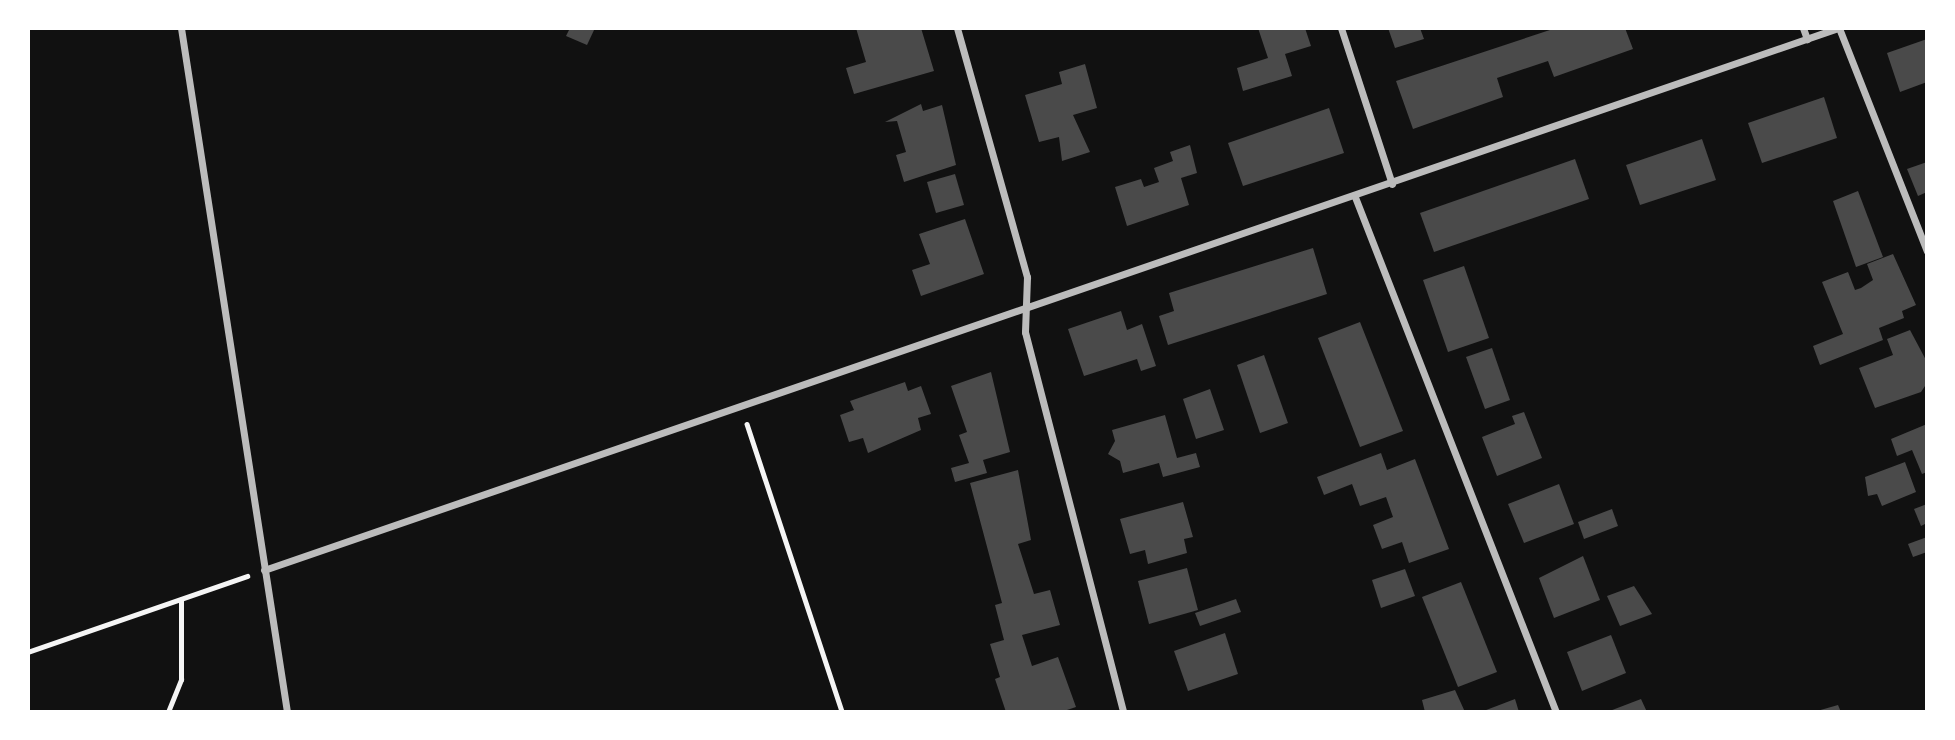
<!DOCTYPE html>
<html>
<head>
<meta charset="utf-8">
<style>
  body { margin:0 }
  #map { position:relative; width:1955px; height:740px; overflow:hidden; background:#111; font-family:"Exo 2",sans-serif }
  div>[style] { position:absolute }
  [style*='--x'] { left:calc(var(--x)*1px); top:calc(var(--y)*1px); width:calc(var(--w)*1px); rotate:calc(var(--a)*1deg) }
  .building>* { inset:0; background:#4a4a4a }
  .path>* { height:4.5px; margin:-2.25px; padding:0 2.25px; transform-origin:2.25px; border-radius:2.25px; background:#f5f5f5 }
  .minor>* { height:7px; margin:-3.5px; padding:0 3.5px; transform-origin:3.5px; border-radius:3.5px; background:#bcbcbc }
  span { translate:-50% -50%; white-space:nowrap; text-align:center; line-height:1.15; -webkit-text-stroke:5px #fff; paint-order:stroke }
  .frame { position:absolute; inset:0; border:30px solid #fff; pointer-events:none }
</style>
</head>
<body>
<div id="map">
  <div class="building">
    <div style="clip-path:polygon(570px 28px,595px 28px,587px 45px,566px 36px)"></div>
    <div style="clip-path:polygon(856px 28px,921px 28px,934px 71px,854px 94px,846px 68px,866px 62px)"></div>
    <div style="clip-path:polygon(1258px 28px,1305px 28px,1311px 46px,1285px 54px,1292px 76px,1243px 91px,1237px 68px,1268px 58px)"></div>
    <div style="clip-path:polygon(1388px 28px,1420px 28px,1424px 39px,1395px 48px)"></div>
    <div style="clip-path:polygon(1556px 28px,1625px 28px,1633px 49px,1554px 77px,1548px 61px,1497px 78px,1503px 97px,1413px 129px,1396px 81px)"></div>
    <div style="clip-path:polygon(1927px 39px,1927px 82px,1900px 92px,1887px 53px)"></div>
    <div style="clip-path:polygon(1085px 64px,1097px 108px,1073px 115px,1090px 152px,1062px 161px,1059px 137px,1039px 142px,1025px 95px,1062px 84px,1059px 72px)"></div>
    <div style="clip-path:polygon(1824px 97px,1837px 138px,1762px 163px,1748px 123px)"></div>
    <div style="clip-path:polygon(921px 104px,923px 111px,942px 105px,956px 165px,904px 182px,896px 155px,906px 152px,897px 121px,885px 122px)"></div>
    <div style="clip-path:polygon(1329px 108px,1344px 153px,1243px 186px,1228px 143px)"></div>
    <div style="clip-path:polygon(1702px 139px,1716px 180px,1640px 205px,1626px 165px)"></div>
    <div style="clip-path:polygon(1190px 145px,1197px 173px,1181px 178px,1189px 205px,1127px 226px,1115px 187px,1141px 179px,1144px 187px,1159px 182px,1154px 168px,1173px 161px,1170px 152px)"></div>
    <div style="clip-path:polygon(1575px 159px,1589px 199px,1434px 252px,1420px 213px)"></div>
    <div style="clip-path:polygon(1927px 162px,1927px 192px,1918px 196px,1907px 169px)"></div>
    <div style="clip-path:polygon(955px 174px,964px 205px,936px 213px,927px 182px)"></div>
    <div style="clip-path:polygon(1858px 191px,1883px 257px,1856px 267px,1833px 201px)"></div>
    <div style="clip-path:polygon(965px 219px,984px 274px,921px 296px,912px 270px,930px 264px,919px 234px)"></div>
    <div style="clip-path:polygon(1313px 248px,1327px 294px,1168px 345px,1159px 316px,1174px 311px,1169px 293px)"></div>
    <div style="clip-path:polygon(1893px 254px,1916px 305px,1902px 311px,1904px 318px,1879px 328px,1883px 340px,1820px 365px,1813px 346px,1843px 334px,1822px 282px,1848px 272px,1855px 290px,1861px 288px,1873px 280px,1867px 264px)"></div>
    <div style="clip-path:polygon(1464px 266px,1489px 338px,1448px 352px,1423px 280px)"></div>
    <div style="clip-path:polygon(1121px 311px,1127px 330px,1142px 324px,1156px 366px,1141px 371px,1137px 359px,1084px 376px,1068px 329px)"></div>
    <div style="clip-path:polygon(1360px 322px,1403px 431px,1360px 447px,1318px 338px)"></div>
    <div style="clip-path:polygon(1910px 330px,1927px 362px,1927px 383px,1921px 392px,1875px 408px,1859px 368px,1893px 355px,1887px 339px)"></div>
    <div style="clip-path:polygon(1492px 348px,1510px 400px,1485px 409px,1466px 357px)"></div>
    <div style="clip-path:polygon(1264px 355px,1288px 423px,1260px 433px,1237px 365px)"></div>
    <div style="clip-path:polygon(991px 372px,1010px 452px,983px 460px,987px 473px,955px 482px,951px 468px,969px 463px,959px 435px,967px 432px,951px 386px)"></div>
    <div style="clip-path:polygon(905px 382px,908px 391px,921px 386px,931px 414px,918px 418px,921px 430px,868px 453px,863px 438px,849px 442px,840px 415px,854px 410px,850px 401px)"></div>
    <div style="clip-path:polygon(1210px 389px,1224px 430px,1196px 439px,1183px 399px)"></div>
    <div style="clip-path:polygon(1524px 412px,1542px 458px,1497px 476px,1482px 437px,1515px 424px,1512px 416px)"></div>
    <div style="clip-path:polygon(1165px 415px,1177px 458px,1196px 453px,1200px 467px,1163px 477px,1159px 463px,1123px 473px,1120px 461px,1108px 454px,1115px 441px,1112px 430px)"></div>
    <div style="clip-path:polygon(1927px 424px,1927px 472px,1922px 474px,1912px 450px,1897px 456px,1891px 439px)"></div>
    <div style="clip-path:polygon(1381px 453px,1387px 470px,1415px 459px,1449px 549px,1409px 563px,1402px 542px,1382px 549px,1373px 525px,1393px 517px,1386px 497px,1360px 506px,1352px 484px,1324px 495px,1317px 477px)"></div>
    <div style="clip-path:polygon(1905px 462px,1916px 492px,1882px 506px,1877px 494px,1868px 496px,1865px 477px)"></div>
    <div style="clip-path:polygon(1018px 470px,1031px 540px,1018px 544px,1034px 594px,1050px 590px,1060px 625px,1022px 635px,1032px 666px,1058px 657px,1076px 707px,1061px 712px,1006px 712px,995px 679px,1000px 677px,990px 644px,1004px 640px,995px 605px,1002px 603px,970px 483px)"></div>
    <div style="clip-path:polygon(1559px 484px,1574px 524px,1524px 543px,1508px 504px)"></div>
    <div style="clip-path:polygon(1183px 502px,1193px 537px,1184px 539px,1187px 553px,1148px 564px,1145px 550px,1130px 554px,1120px 519px)"></div>
    <div style="clip-path:polygon(1927px 504px,1927px 523px,1921px 526px,1914px 509px)"></div>
    <div style="clip-path:polygon(1612px 509px,1618px 526px,1584px 539px,1578px 522px)"></div>
    <div style="clip-path:polygon(1927px 537px,1927px 552px,1913px 557px,1908px 544px)"></div>
    <div style="clip-path:polygon(1583px 556px,1600px 600px,1554px 618px,1539px 578px)"></div>
    <div style="clip-path:polygon(1187px 568px,1198px 610px,1149px 624px,1138px 581px)"></div>
    <div style="clip-path:polygon(1405px 569px,1415px 596px,1381px 608px,1372px 580px)"></div>
    <div style="clip-path:polygon(1461px 582px,1497px 672px,1458px 687px,1422px 597px)"></div>
    <div style="clip-path:polygon(1634px 586px,1652px 614px,1620px 626px,1607px 596px)"></div>
    <div style="clip-path:polygon(1236px 599px,1241px 612px,1200px 626px,1195px 613px)"></div>
    <div style="clip-path:polygon(1225px 633px,1238px 674px,1188px 691px,1174px 651px)"></div>
    <div style="clip-path:polygon(1611px 635px,1626px 673px,1582px 691px,1567px 652px)"></div>
    <div style="clip-path:polygon(1455px 690px,1465px 712px,1425px 712px,1422px 700px)"></div>
    <div style="clip-path:polygon(1515px 699px,1519px 712px,1481px 712px)"></div>
    <div style="clip-path:polygon(1641px 699px,1647px 712px,1607px 712px)"></div>
    <div style="clip-path:polygon(1838px 705px,1841px 712px,1818px 712px,1817px 711px)"></div>
  </div>
  <div class="path">
    <div style="--x:747;--y:424;--w:303;--a:71.7"></div>
    <div style="--x:28;--y:652;--w:232;--a:-19.1"></div>
    <div style="--x:168;--y:712;--w:35;--a:-68"></div>
    <div style="--x:181;--y:680;--w:80;--a:-90"></div>
  </div>
  <div class="minor">
    <div style="--x:181;--y:28;--w:692;--a:81.19"></div>
    <div style="--x:957;--y:28;--w:259;--a:74.3"></div>
    <div style="--x:1027;--y:277;--w:55;--a:92.1"></div>
    <div style="--x:1025;--y:332;--w:392;--a:75.5"></div>
    <div style="--x:1341;--y:28;--w:164;--a:71.9"></div>
    <div style="--x:1803;--y:28;--w:12;--a:70"></div>
    <div style="--x:1839;--y:28;--w:240;--a:68.5"></div>
    <div style="--x:1355;--y:197;--w:553;--a:68.68"></div>
    <div style="--x:264;--y:570;--w:1665;--a:-19"></div>
  </div>
  <div class="frame"></div>
</div>
</body>
</html>
